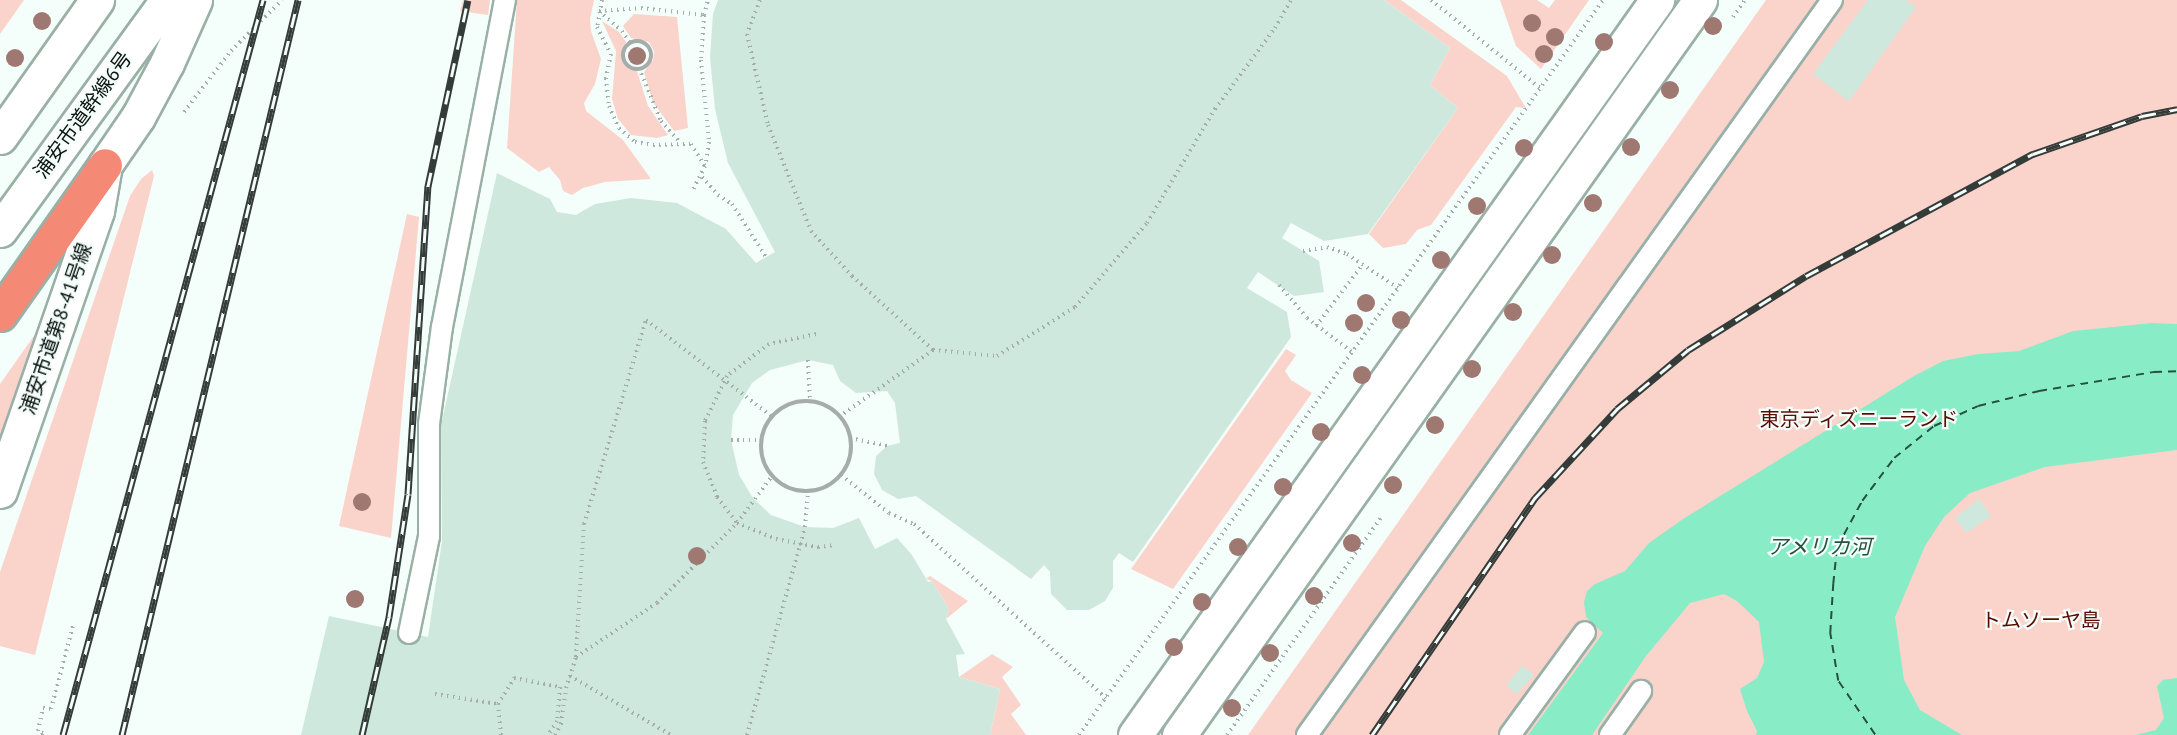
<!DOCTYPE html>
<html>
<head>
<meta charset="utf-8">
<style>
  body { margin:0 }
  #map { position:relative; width:2177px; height:735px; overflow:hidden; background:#f4fefa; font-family:"PT Sans","Noto Sans JP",sans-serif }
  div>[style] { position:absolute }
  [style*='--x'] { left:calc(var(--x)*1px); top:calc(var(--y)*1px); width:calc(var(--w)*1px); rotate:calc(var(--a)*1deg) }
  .green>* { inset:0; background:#fad3cb }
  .water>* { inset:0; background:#88edc7 }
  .ferry>* { height:1.5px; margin-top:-0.75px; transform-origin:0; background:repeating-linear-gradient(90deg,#255141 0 8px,transparent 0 14px) }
  .building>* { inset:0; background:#cfe8dd }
  .path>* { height:4px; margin-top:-2px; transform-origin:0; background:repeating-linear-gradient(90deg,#a4adaa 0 1.5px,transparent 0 6px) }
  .path>.ring { margin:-2px; padding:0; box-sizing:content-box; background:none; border:4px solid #a4adaa; border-radius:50% }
  .roads { filter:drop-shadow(2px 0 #99b0a6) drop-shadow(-2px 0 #99b0a6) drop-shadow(0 2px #99b0a6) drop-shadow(0 -2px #99b0a6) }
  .service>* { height:20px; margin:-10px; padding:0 10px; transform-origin:10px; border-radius:10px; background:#fff }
  .minor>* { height:33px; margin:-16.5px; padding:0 16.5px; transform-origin:16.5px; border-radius:16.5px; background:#fff }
  .tertiary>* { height:33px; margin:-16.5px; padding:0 16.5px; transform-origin:16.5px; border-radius:16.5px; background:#fff }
  .motorway>* { height:33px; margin:-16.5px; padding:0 16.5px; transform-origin:16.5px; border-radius:16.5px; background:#f48a76 }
  .rail>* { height:7px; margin-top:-3.5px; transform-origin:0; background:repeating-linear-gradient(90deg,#f4fefa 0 14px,#343c39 0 28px); box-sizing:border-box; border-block:2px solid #343c39 }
  .trees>* { width:18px; height:18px; margin:-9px; border-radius:50%; background:#9f7872 }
  span { translate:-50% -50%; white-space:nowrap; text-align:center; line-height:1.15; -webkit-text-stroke:4.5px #f4fefa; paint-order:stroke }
  .street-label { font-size:20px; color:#0c1411 }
  .park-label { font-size:20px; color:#5a0b02 }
  .water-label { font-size:21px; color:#255141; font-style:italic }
</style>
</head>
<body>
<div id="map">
  <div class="green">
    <div style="clip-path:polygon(0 0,24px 0,0 34px)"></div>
    <div style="clip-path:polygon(463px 0,490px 0,488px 15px,460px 11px)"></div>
    <div style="clip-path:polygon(517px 0,594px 0,590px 19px,591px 31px,601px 59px,595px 84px,584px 103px,586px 111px,623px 140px,651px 179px,605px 182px,583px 188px,572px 195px,563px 191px,560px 180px,549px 167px,539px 172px,507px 148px)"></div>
    <div style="clip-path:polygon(1384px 0,1401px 0,1507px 76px,1526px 108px,1516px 107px,1431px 225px,1417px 230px,1406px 244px,1383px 248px,1369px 234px,1458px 108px,1430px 85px,1450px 48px)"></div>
    <div style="clip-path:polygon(1500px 0,1537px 0,1549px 8px,1555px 0,1589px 0,1541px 69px,1516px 46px)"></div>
    <div style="clip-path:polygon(1766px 0,2177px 0,2177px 735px,1248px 735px)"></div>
    <div style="clip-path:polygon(634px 14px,677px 17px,688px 128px,674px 131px,653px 102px,644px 72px,653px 60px,654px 51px,649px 42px,631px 38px,623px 26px)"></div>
    <div style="clip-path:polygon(602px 21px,619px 32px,626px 42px,622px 60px,630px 69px,637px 71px,648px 106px,668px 135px,657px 138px,631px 135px,618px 119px,612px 99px,616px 51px)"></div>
    <div style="clip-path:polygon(152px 170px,154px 176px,35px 655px,0 646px,0 572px,130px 196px,141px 179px)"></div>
    <div style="clip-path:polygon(407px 214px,419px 217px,391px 538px,339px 526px)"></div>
    <div style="clip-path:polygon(43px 323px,0 449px,0 384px)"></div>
    <div style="clip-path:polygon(1286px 349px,1296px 355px,1285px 371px,1291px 380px,1312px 393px,1173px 589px,1131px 569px)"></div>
    <div style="clip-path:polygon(930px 576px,968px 601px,946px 619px,949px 609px,932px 581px,926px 579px)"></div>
    <div style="clip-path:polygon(992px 654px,1013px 667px,1002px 677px,1021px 705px,1011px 714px,1026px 735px,990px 735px,1000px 689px,959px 677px)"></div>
  </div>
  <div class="water">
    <div style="clip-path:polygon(2152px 323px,2177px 324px,2177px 450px,2045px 467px,1970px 493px,1944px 517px,1925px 546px,1895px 617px,1904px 680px,1920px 710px,1962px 735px,1756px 735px,1757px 731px,1747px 711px,1740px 689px,1757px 678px,1764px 662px,1759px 622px,1737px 601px,1724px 594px,1690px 603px,1646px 656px,1592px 735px,1528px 735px,1603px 633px,1586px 617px,1584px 602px,1587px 591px,1595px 584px,1625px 571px,1649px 543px,1683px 519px,1914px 376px,1943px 361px,1978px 354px,2019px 351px,2073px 331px)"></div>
    <div style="clip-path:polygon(2177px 678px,2177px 735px,2135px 735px,2156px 730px,2164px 718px,2157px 686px,2163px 680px)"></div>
  </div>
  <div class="ferry">
    <div style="--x:1875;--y:735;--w:65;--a:-124.4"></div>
    <div style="--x:1838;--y:681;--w:49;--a:-99.5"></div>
    <div style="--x:1830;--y:633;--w:49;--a:-86.5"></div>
    <div style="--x:1833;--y:584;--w:37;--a:-84"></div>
    <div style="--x:1837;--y:547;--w:52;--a:-61.5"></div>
    <div style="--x:1862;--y:501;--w:54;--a:-53.3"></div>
    <div style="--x:1894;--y:458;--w:51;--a:-38.7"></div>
    <div style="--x:1934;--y:426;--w:48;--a:-24.4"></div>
    <div style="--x:1978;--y:406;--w:63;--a:-13.8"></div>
    <div style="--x:2039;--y:391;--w:117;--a:-9.4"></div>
    <div style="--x:2154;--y:372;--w:23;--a:-2"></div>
  </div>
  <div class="building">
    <div style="clip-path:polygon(718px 0,1384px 0,1450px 48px,1430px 85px,1458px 108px,1368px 234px,1324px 241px,1291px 223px,1282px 238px,1319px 261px,1324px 292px,1294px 296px,1258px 272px,1247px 288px,1287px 312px,1291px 337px,1133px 562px,1119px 553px,1113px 561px,1113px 588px,1105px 601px,1089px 610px,1067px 610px,1051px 594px,1050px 572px,1044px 565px,1031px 579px,916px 496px,898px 499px,882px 490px,874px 474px,876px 456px,887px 446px,900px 443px,895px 403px,887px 391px,856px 393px,840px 381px,833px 365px,808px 360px,770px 370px,752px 383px,733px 415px,731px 440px,739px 475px,753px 498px,771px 515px,805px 527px,833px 528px,859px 518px,875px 549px,897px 538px,912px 555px,928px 582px,932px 581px,949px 609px,946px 619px,965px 654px,956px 655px,959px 677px,1000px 689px,990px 735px,301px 735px,329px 616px,428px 637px,442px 541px,441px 425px,497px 173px,550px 199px,557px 212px,576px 215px,595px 204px,631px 198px,677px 203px,726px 229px,756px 263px,775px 252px,728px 163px,715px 109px,710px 57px,713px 14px)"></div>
    <div style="clip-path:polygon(1868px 0,1906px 0,1916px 7px,1849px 101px,1813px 74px)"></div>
    <div style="clip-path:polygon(1979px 499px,1991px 516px,1966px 533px,1955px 518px)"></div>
    <div style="clip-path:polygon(1522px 666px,1534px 675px,1517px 694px,1506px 685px)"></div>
  </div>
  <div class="path">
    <div style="--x:602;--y:0;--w:27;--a:100"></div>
    <div style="--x:597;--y:27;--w:30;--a:63"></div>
    <div style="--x:611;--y:54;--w:25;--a:102"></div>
    <div style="--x:606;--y:78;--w:28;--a:84"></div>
    <div style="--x:609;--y:106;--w:24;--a:66"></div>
    <div style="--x:619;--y:128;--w:21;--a:41"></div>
    <div style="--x:635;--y:142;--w:18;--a:9"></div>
    <div style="--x:653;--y:145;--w:38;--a:-2"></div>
    <div style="--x:691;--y:144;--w:26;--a:58"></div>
    <div style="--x:705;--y:166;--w:27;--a:117"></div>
    <div style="--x:760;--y:0;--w:36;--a:111"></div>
    <div style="--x:747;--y:34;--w:93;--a:77"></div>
    <div style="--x:768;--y:125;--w:114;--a:67.9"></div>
    <div style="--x:811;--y:231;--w:61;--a:47.7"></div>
    <div style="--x:852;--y:276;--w:110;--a:42.4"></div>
    <div style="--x:933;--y:350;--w:114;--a:144.6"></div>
    <div style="--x:1431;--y:0;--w:140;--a:38.9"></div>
    <div style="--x:599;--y:11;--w:42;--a:-4.1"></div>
    <div style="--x:641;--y:8;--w:63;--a:6.3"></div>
    <div style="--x:704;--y:15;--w:16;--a:-75"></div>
    <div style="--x:599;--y:11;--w:30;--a:41"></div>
    <div style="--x:622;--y:31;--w:14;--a:56"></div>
    <div style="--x:704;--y:15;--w:45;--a:93.8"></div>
    <div style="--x:701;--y:60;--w:82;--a:84.4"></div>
    <div style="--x:709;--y:142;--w:24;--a:99"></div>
    <div style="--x:1733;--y:17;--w:21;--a:-55"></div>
    <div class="ring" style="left:623px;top:41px;width:24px;height:24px"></div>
    <div style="--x:639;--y:68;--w:57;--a:67.5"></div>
    <div style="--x:661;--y:121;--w:30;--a:48"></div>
    <div style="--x:184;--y:112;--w:77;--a:-52.4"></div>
    <div style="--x:231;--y:51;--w:72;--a:-45"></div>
    <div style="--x:702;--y:177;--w:24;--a:48"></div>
    <div style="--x:718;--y:195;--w:17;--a:33"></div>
    <div style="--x:732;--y:204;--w:63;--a:57.3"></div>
    <div style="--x:1303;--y:251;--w:24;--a:-9"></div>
    <div style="--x:1327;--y:247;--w:21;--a:19"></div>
    <div style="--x:1347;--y:254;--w:61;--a:33.7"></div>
    <div style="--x:1279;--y:285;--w:43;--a:49.7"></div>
    <div style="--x:1307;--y:318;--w:56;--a:37.1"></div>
    <div style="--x:1316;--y:326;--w:78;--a:-52.8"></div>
    <div style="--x:816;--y:334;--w:48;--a:168"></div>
    <div style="--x:769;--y:344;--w:53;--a:142.7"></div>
    <div style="--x:727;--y:376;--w:50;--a:116.1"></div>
    <div style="--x:705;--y:421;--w:41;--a:92.8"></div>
    <div style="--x:703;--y:462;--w:38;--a:68"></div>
    <div style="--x:717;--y:497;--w:33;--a:52"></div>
    <div style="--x:737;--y:523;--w:42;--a:22.3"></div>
    <div style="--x:776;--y:539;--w:43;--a:10.8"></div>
    <div style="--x:818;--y:547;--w:16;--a:-7"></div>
    <div style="--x:933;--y:350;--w:64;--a:5.4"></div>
    <div style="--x:997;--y:356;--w:92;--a:-32.1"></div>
    <div style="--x:1075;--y:307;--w:111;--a:-49.4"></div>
    <div style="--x:1147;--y:223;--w:133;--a:-59.2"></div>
    <div style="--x:1215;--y:109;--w:101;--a:-53.5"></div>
    <div style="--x:1275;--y:28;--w:32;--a:-60"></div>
    <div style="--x:808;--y:360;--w:40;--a:87.1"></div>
    <div class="ring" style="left:761px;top:401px;width:86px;height:86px"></div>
    <div style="--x:850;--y:438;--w:38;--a:12"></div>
    <div style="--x:731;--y:440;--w:29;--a:0"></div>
    <div style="--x:841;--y:475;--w:61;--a:38.4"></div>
    <div style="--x:889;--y:513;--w:27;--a:24"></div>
    <div style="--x:914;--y:524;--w:259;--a:42.2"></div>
    <div style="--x:576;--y:657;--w:133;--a:-86.6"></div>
    <div style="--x:584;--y:524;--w:213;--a:-73.1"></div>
    <div style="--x:646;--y:320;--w:158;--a:37.5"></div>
    <div style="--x:570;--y:676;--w:117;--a:30.3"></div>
    <div style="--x:435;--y:694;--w:64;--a:9"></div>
    <div style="--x:42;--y:735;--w:2;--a:-63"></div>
    <div style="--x:43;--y:733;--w:5;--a:-158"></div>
    <div style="--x:38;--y:731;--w:24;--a:-78"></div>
    <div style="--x:43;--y:708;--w:8;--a:7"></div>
    <div style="--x:51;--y:709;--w:86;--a:-75.2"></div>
    <div style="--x:501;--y:735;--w:31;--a:-96"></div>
    <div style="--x:498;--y:704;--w:31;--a:-58"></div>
    <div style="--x:514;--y:678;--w:47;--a:11.1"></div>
    <div style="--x:560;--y:687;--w:34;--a:95"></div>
    <div style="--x:557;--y:721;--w:17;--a:123"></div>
    <div style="--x:555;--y:735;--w:13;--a:-61"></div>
    <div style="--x:561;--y:724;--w:36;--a:-82"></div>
    <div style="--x:566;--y:688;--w:33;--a:-72"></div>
    <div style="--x:576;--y:657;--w:97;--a:-33.7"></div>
    <div style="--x:657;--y:603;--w:113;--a:-45"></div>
    <div style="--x:737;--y:523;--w:59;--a:-53.3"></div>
    <div style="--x:747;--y:735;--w:216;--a:-74.4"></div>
    <div style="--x:805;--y:527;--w:36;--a:-85"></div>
    <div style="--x:1079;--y:735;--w:903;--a:-54.51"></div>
    <div style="--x:1227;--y:735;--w:268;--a:-54.7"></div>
  </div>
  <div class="roads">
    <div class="service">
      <div style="--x:409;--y:633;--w:99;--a:-78.3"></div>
      <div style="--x:429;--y:536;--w:112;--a:-90"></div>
      <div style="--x:429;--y:424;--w:98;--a:-82.4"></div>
      <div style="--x:442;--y:327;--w:333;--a:-79.1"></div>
      <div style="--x:1307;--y:735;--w:903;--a:-54.46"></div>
      <div style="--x:1510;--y:735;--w:127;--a:-53.9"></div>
      <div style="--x:1610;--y:735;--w:54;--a:-54.8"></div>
    </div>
    <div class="minor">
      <div style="--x:0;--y:491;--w:296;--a:-70.9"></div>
      <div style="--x:97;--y:211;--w:47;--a:-80.1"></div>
    </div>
    <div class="tertiary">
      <div style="--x:0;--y:137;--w:168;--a:-54.7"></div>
      <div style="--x:105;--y:165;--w:58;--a:-55.5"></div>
      <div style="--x:138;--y:117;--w:61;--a:-61.8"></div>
      <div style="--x:167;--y:63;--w:69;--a:-66"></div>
      <div style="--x:0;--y:230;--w:284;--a:-54"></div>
      <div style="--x:1135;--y:735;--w:902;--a:-54.62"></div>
      <div style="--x:1179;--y:735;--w:901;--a:-54.67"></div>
    </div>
    <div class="motorway">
      <div style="--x:0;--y:314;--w:182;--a:-54.8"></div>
    </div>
  </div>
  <div class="rail">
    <div style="--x:63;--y:735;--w:762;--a:-74.78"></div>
    <div style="--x:122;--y:735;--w:756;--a:-76.53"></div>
    <div style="--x:362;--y:735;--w:121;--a:-77.1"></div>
    <div style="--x:389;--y:617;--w:124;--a:-81.2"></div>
    <div style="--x:408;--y:494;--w:309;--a:-86.3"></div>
    <div style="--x:428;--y:186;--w:190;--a:-77.9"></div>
    <div style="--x:1372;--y:735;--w:288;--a:-55.5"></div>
    <div style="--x:1535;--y:498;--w:121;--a:-47.3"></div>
    <div style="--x:1617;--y:409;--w:92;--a:-39.7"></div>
    <div style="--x:1688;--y:350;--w:139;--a:-32.1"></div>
    <div style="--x:1806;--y:276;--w:258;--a:-28.3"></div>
    <div style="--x:2033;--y:154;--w:115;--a:-19.2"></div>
    <div style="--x:2142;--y:116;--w:36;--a:-11"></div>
  </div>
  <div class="trees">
    <div style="left:42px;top:21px"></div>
    <div style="left:1532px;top:23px"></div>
    <div style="left:1713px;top:26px"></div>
    <div style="left:1555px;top:37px"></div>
    <div style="left:1604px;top:42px"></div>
    <div style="left:1544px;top:54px"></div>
    <div style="left:637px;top:56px"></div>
    <div style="left:15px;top:58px"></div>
    <div style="left:1670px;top:90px"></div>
    <div style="left:1631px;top:147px"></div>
    <div style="left:1524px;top:148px"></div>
    <div style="left:1593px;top:203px"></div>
    <div style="left:1477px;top:206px"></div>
    <div style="left:1552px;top:255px"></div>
    <div style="left:1441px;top:260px"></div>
    <div style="left:1366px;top:303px"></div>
    <div style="left:1513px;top:312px"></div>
    <div style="left:1401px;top:320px"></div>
    <div style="left:1354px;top:323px"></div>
    <div style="left:1472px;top:369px"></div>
    <div style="left:1362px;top:375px"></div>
    <div style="left:1435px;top:425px"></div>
    <div style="left:1321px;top:432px"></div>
    <div style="left:1393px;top:485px"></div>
    <div style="left:1283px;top:487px"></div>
    <div style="left:362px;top:502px"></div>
    <div style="left:1352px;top:543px"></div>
    <div style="left:1238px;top:547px"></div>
    <div style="left:697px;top:556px"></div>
    <div style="left:1314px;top:596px"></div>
    <div style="left:355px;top:599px"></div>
    <div style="left:1202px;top:602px"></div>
    <div style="left:1174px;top:647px"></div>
    <div style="left:1270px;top:653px"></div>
    <div style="left:1232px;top:708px"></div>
  </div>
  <div class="street-label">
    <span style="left:83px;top:115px;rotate:-54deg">浦安市道幹線6号</span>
    <span style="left:56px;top:329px;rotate:-71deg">浦安市道第8-41号線</span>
  </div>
  <div class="park-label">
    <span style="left:1859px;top:419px">東京ディズニーランド</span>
    <span style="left:2041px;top:620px">トムソーヤ島</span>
  </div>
  <div class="water-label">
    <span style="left:1819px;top:547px">アメリカ河</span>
  </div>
</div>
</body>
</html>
